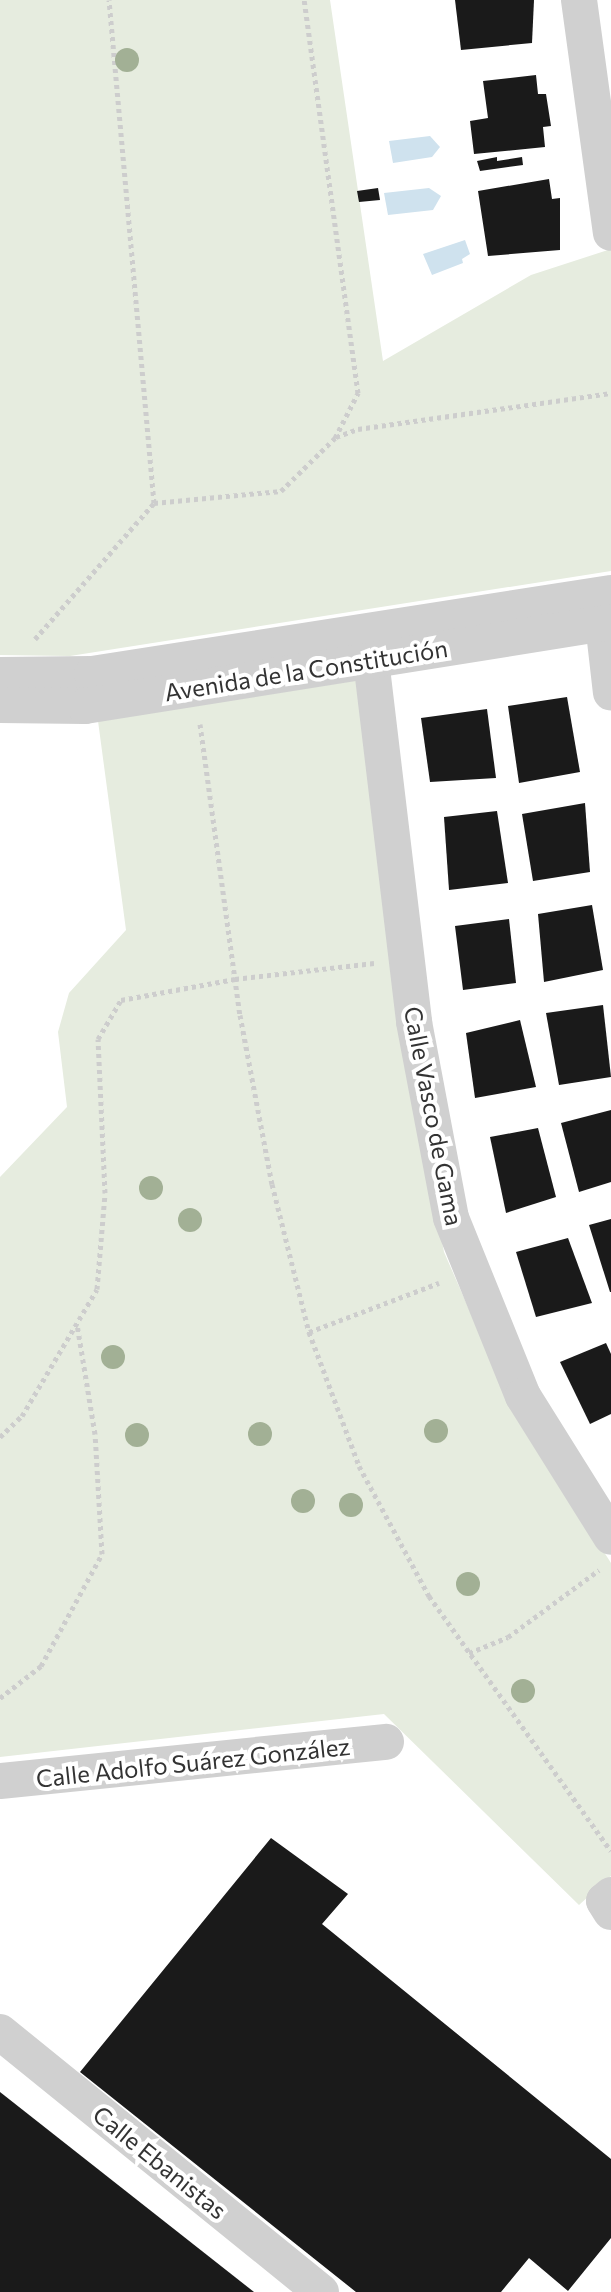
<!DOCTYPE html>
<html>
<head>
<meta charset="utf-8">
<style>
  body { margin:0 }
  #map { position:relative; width:611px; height:2292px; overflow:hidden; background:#fff; font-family:Commissioner,sans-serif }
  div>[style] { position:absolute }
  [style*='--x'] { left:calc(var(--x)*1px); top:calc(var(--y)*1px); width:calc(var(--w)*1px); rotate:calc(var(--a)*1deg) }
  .green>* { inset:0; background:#e6ecdf }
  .water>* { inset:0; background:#cfe2ee }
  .building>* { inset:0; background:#1a1a1a }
  .path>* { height:5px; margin-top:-2.5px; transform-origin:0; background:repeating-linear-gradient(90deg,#cdcdcd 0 4px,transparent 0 8px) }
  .minor>* { height:36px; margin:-18px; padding:0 18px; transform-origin:18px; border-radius:18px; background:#d0d0d0 }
  .trees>* { width:24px; height:24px; margin:-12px; border-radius:50%; background:#a2b095 }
  span { translate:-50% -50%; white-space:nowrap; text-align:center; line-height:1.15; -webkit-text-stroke:8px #fff; paint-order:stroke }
  .street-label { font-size:24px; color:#333 }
</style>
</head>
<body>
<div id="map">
  <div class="green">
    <div style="clip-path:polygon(0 0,330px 0,383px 361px,531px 275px,611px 249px,611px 571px,70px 656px,0 655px)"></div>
    <div style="clip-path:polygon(359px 680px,399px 1017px,444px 1252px,512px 1408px,611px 1563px,611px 1876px,579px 1905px,384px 1714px,0 1757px,0 1177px,67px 1107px,58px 1032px,69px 993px,126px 930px,98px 721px)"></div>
  </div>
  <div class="water">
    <div style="clip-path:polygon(430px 136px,440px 147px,432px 157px,393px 163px,389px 141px)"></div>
    <div style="clip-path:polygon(429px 188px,441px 196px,433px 210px,388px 215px,384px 193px)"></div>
    <div style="clip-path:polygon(465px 240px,470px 254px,462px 259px,463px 263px,432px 275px,423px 254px)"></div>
  </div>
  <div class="building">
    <div style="clip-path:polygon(455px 0,534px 0,532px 43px,461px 50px)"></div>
    <div style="clip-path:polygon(536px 75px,538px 94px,546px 94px,551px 126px,543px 127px,545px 147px,474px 154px,470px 121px,488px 118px,483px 81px)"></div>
    <div style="clip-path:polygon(497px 157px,497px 161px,522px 157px,523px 165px,480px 171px,477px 161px)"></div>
    <div style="clip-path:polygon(549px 179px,552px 199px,560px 198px,560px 250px,488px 256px,478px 191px)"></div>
    <div style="clip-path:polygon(378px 188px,380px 200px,359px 202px,357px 191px)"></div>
    <div style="clip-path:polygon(567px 697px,580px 772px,519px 783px,508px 706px)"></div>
    <div style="clip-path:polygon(487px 709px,496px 778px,430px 782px,421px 718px)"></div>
    <div style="clip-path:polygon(585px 803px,590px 872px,533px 881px,522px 814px)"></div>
    <div style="clip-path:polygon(497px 811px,508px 883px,449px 890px,444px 817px)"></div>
    <div style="clip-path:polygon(592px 905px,603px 970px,544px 982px,538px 914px)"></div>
    <div style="clip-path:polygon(509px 919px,516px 983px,463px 990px,455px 926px)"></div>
    <div style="clip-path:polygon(603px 1005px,611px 1077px,559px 1085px,546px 1013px)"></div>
    <div style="clip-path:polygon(520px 1020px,536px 1087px,475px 1098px,466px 1033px)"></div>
    <div style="clip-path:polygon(611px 1110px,611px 1182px,579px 1192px,561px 1123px)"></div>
    <div style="clip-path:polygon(538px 1128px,556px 1197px,506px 1213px,490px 1137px)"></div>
    <div style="clip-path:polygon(611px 1219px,611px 1292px,610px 1292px,589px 1225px)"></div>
    <div style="clip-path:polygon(568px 1238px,592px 1303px,536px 1317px,516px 1252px)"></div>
    <div style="clip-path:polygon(606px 1343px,611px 1354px,611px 1414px,590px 1424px,560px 1362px)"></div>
    <div style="clip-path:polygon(271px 1838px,348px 1894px,322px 1924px,611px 2159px,611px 2238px,568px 2291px,529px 2258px,501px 2292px,356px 2292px,80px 2072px)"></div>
    <div style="clip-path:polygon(0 2092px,254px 2292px,0 2292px)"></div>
  </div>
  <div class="path">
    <div style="--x:336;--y:437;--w:23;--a:-20"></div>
    <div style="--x:358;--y:429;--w:256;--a:-8.1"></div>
    <div style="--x:154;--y:503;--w:128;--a:-5.4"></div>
    <div style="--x:281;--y:491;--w:76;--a:-44.5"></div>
    <div style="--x:335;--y:438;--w:51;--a:-62.9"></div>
    <div style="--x:358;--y:393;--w:397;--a:-97.8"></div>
    <div style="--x:35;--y:639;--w:181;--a:-48.8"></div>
    <div style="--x:154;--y:503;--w:505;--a:-95.11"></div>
    <div style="--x:200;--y:724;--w:294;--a:82.2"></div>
    <div style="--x:240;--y:1015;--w:172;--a:79.3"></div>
    <div style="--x:272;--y:1184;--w:153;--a:76"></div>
    <div style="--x:309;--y:1332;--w:143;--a:69.5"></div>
    <div style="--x:359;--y:1466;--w:148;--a:61.7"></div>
    <div style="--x:429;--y:1596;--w:313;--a:54.5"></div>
    <div style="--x:309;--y:1332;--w:139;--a:-20.7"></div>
    <div style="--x:0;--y:1437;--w:30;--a:-44"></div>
    <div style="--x:22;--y:1416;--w:147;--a:-59.4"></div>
    <div style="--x:97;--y:1289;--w:96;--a:-85.2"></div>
    <div style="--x:105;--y:1193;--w:154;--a:-92.6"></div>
    <div style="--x:98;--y:1039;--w:45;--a:-59.5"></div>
    <div style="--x:121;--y:1000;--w:116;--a:-10.4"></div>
    <div style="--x:235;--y:979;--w:140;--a:-6.6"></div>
    <div style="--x:469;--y:1653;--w:42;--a:-22.3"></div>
    <div style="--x:508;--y:1637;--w:113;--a:-36.4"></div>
    <div style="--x:0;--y:1698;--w:52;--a:-38"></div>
    <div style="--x:41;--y:1666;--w:128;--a:-61.4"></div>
    <div style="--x:102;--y:1554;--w:120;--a:-93.3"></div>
    <div style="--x:95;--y:1434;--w:111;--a:-99.3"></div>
  </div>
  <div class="minor">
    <div style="--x:579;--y:0;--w:235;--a:82.2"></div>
    <div style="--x:603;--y:623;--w:70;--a:83.5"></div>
    <div style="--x:371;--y:660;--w:365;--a:83.2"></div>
    <div style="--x:414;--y:1022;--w:199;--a:79.3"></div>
    <div style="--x:451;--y:1218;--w:192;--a:68"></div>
    <div style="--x:523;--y:1396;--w:166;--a:58"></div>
    <div style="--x:0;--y:675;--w:92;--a:-0.6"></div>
    <div style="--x:92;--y:674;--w:525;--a:-8.87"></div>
    <div style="--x:0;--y:705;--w:85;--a:0.7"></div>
    <div style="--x:85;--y:706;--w:533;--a:-9.07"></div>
    <div style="--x:0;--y:1781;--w:388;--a:-5.8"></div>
    <div style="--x:611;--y:1895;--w:9;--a:139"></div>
    <div style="--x:604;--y:1901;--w:13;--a:58"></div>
    <div style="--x:0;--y:2032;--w:413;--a:39"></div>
  </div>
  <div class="trees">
    <div style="left:127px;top:60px"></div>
    <div style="left:151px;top:1188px"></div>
    <div style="left:190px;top:1220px"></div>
    <div style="left:113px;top:1357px"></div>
    <div style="left:436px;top:1431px"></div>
    <div style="left:260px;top:1434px"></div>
    <div style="left:137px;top:1435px"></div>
    <div style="left:303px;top:1501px"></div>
    <div style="left:351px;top:1505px"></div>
    <div style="left:468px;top:1584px"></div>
    <div style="left:523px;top:1691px"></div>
  </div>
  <div class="street-label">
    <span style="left:306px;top:670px;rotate:-9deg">Avenida de la Constitución</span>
    <span style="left:434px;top:1116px;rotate:79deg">Calle Vasco de Gama</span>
    <span style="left:193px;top:1762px;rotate:-6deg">Calle Adolfo Suárez González</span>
    <span style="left:160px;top:2162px;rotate:39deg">Calle Ebanistas</span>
  </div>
</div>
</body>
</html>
